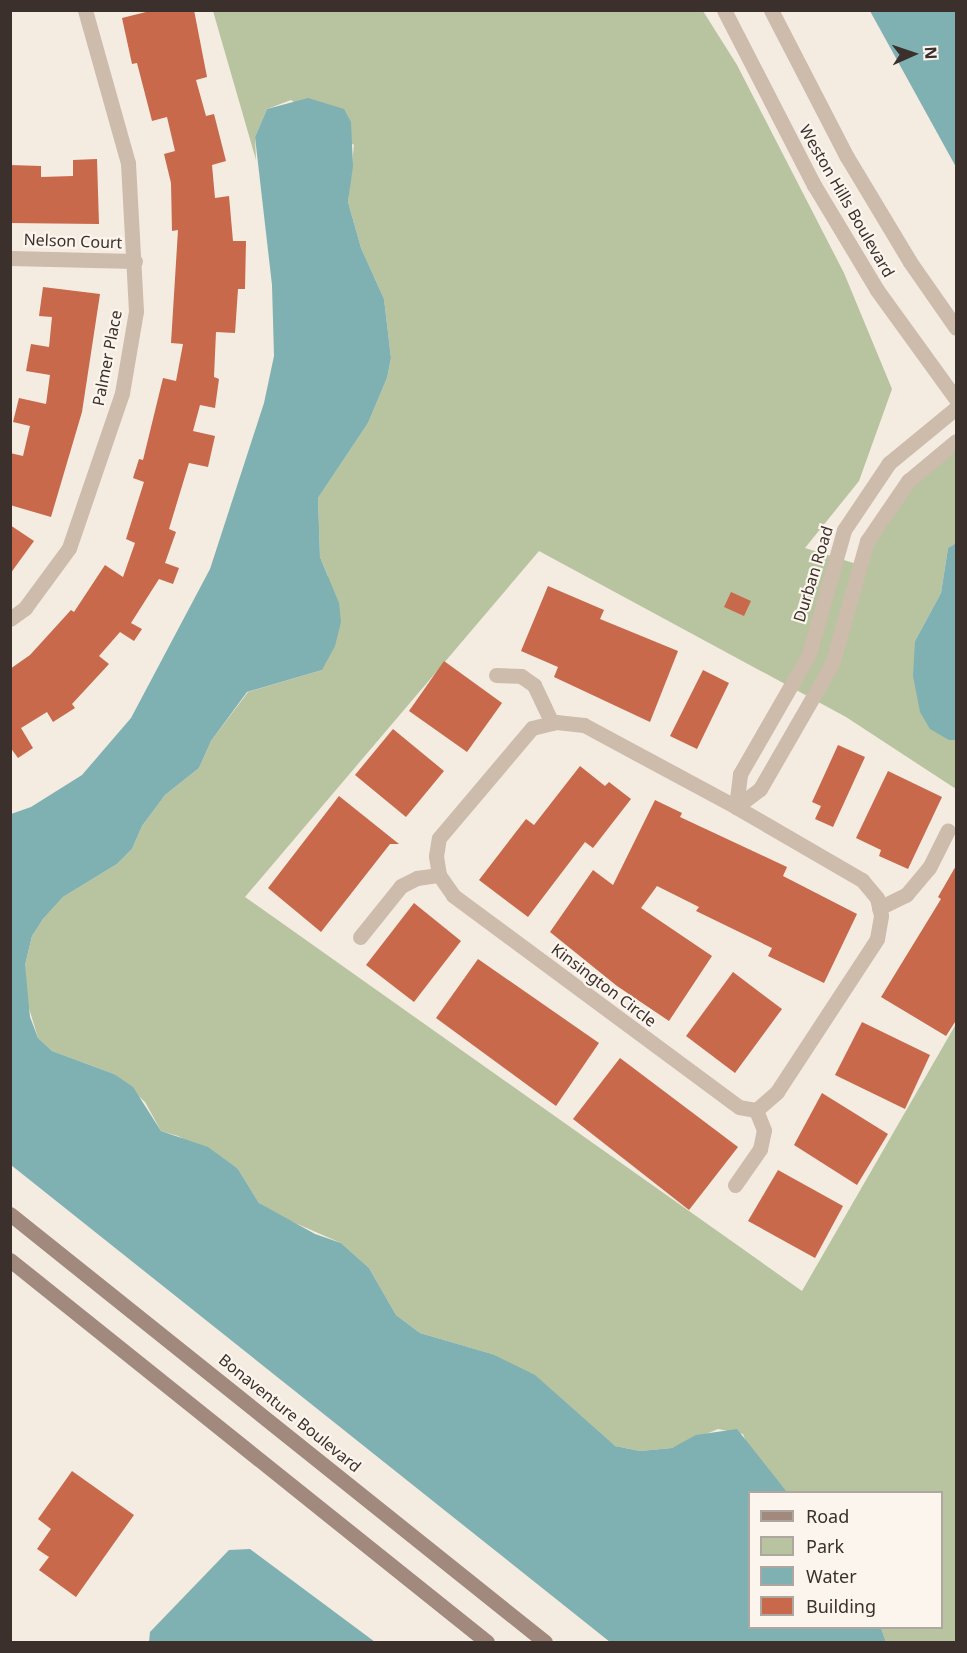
<!DOCTYPE html>
<html>
<head>
<meta charset="utf-8">
<style>
  body { margin:0 }
  #map { position:relative; width:967px; height:1653px; overflow:hidden; background:#f4ebe1; font-family:"Noto Sans",sans-serif }
  div>[style] { position:absolute }
  [style*='--x'] { left:calc(var(--x)*1px); top:calc(var(--y)*1px); width:calc(var(--w)*1px); rotate:calc(var(--a)*1deg) }
  .green>* { inset:0; background:#b8c4a0 }
  .water>* { inset:0; background:#7fb0b2 }
  .building>* { inset:0; background:#c8694b }
  .minor>* { height:15px; margin:-7.5px; padding:0 7.5px; transform-origin:7.5px; border-radius:7.5px; background:#cdbbac }
  .tertiary>* { height:15px; margin:-7.5px; padding:0 7.5px; transform-origin:7.5px; border-radius:7.5px; background:#cdbbac }
  .secondary>* { height:15px; margin:-7.5px; padding:0 7.5px; transform-origin:7.5px; border-radius:7.5px; background:#a18a7d }
  span { translate:-50% -50%; white-space:nowrap; text-align:center; line-height:1.15; -webkit-text-stroke:4.5px #fbf5ee; paint-order:stroke }
  .street-label { font-size:16px; color:#3b302b }
  .frame { position:absolute; inset:0; border:12px solid #3b302b; pointer-events:none }
  .legend { position:absolute; left:748px; top:1491px; width:195px; height:138px; box-sizing:border-box; background:#fbf5ee; border:2px solid #aea6a0; margin:0; padding:8px 10px; list-style:none; font-size:18px; color:#3b302b }
  .legend li { display:flex; align-items:center; gap:12px; height:30px }
  .legend b { width:30px; border:2px solid #aea6a0 }
  .north { position:absolute; left:883px; top:24px; width:60px; height:60px; -webkit-text-stroke:4px #fbf5ee; paint-order:stroke; rotate:87deg; font-size:16px; font-weight:700; line-height:24px; text-align:center; color:#3b302b }
  .north::after { content:''; display:block; margin:auto; width:21px; height:27px; background:#3b302b; clip-path:polygon(50% 0,100% 100%,50% 72%,0 100%) }
</style>
</head>
<body>
<div id="map">
  <div class="green">
    <div style="clip-path:polygon(213px 11px,703px 11px,737px 65px,844px 273px,892px 389px,859px 481px,805px 548px,860px 565px,908px 481px,956px 444px,956px 543px,948px 548px,941px 593px,915px 641px,949px 740px,956px 740px,956px 789px,846px 717px,539px 551px,245px 897px,802px 1291px,956px 1024px,956px 1642px,886px 1642px,881px 1628px,942px 1628px,942px 1492px,787px 1492px,748px 1447px,743px 1434px,718px 1429px,672px 1448px,640px 1451px,615px 1446px,492px 1354px,420px 1333px,396px 1315px,369px 1268px,341px 1243px,279px 1216px,259px 1203px,238px 1169px,178px 1136px,161px 1131px,145px 1102px,114px 1074px,52px 1051px,38px 1038px,25px 995px,25px 965px,32px 936px,43px 919px,63px 897px,117px 864px,132px 849px,142px 826px,165px 795px,199px 768px,211px 741px,248px 692px,322px 670px,328px 576px,320px 557px,318px 498px,368px 423px,387px 378px,391px 358px,384px 299px,361px 248px,348px 202px,354px 145px,291px 100px,267px 109px,255px 137px,256px 160px)"></div>
  </div>
  <div class="water">
    <div style="clip-path:polygon(870px 11px,956px 11px,956px 167px)"></div>
    <div style="clip-path:polygon(308px 98px,344px 109px,351px 122px,353px 166px,348px 202px,361px 248px,384px 299px,391px 358px,387px 378px,368px 423px,318px 498px,320px 557px,339px 603px,341px 622px,335px 646px,322px 670px,247px 692px,211px 741px,199px 768px,165px 795px,142px 826px,132px 849px,117px 864px,63px 897px,43px 919px,32px 936px,25px 965px,30px 1017px,38px 1038px,52px 1051px,114px 1074px,133px 1087px,161px 1131px,208px 1147px,238px 1169px,259px 1203px,315px 1234px,341px 1243px,369px 1268px,396px 1315px,420px 1333px,492px 1354px,535px 1375px,615px 1446px,640px 1451px,672px 1448px,696px 1435px,737px 1429px,787px 1492px,750px 1492px,750px 1628px,881px 1628px,886px 1642px,610px 1642px,11px 1165px,11px 814px,31px 807px,82px 775px,131px 718px,210px 569px,264px 403px,274px 356px,272px 285px,255px 137px,267px 109px)"></div>
    <div style="clip-path:polygon(956px 543px,956px 740px,949px 740px,930px 729px,920px 712px,913px 676px,915px 641px,941px 593px,948px 548px)"></div>
    <div style="clip-path:polygon(250px 1549px,375px 1642px,149px 1642px,150px 1632px,229px 1550px)"></div>
  </div>
  <div class="building">
    <div style="clip-path:polygon(154px 10px,194px 10px,207px 77px,196px 80px,206px 116px,214px 114px,226px 161px,212px 165px,215px 198px,229px 196px,233px 241px,246px 241px,245px 289px,238px 289px,235px 333px,216px 332px,214px 377px,219px 379px,215px 408px,200px 405px,193px 431px,215px 436px,208px 467px,189px 463px,169px 529px,176px 532px,165px 563px,179px 568px,173px 584px,159px 579px,131px 623px,142px 629px,134px 641px,120px 632px,99px 656px,109px 664px,72px 704px,75px 708px,53px 722px,47px 712px,21px 728px,33px 748px,18px 758px,10px 747px,10px 669px,30px 655px,71px 610px,74px 612px,105px 565px,123px 577px,135px 543px,126px 539px,144px 482px,133px 478px,139px 459px,143px 460px,163px 378px,176px 381px,183px 344px,171px 343px,178px 230px,172px 231px,171px 183px,164px 154px,175px 151px,167px 117px,152px 121px,137px 63px,132px 64px,122px 18px)"></div>
    <div style="clip-path:polygon(97px 159px,99px 224px,10px 223px,10px 165px,41px 166px,41px 177px,73px 176px,73px 160px)"></div>
    <div style="clip-path:polygon(43px 287px,100px 294px,82px 412px,51px 517px,10px 505px,10px 453px,23px 456px,30px 426px,13px 422px,19px 398px,46px 404px,50px 375px,26px 371px,31px 344px,49px 347px,52px 317px,39px 316px)"></div>
    <div style="clip-path:polygon(10px 525px,34px 541px,10px 574px)"></div>
    <div style="clip-path:polygon(548px 586px,604px 610px,600px 619px,678px 651px,650px 722px,554px 677px,558px 667px,521px 651px)"></div>
    <div style="clip-path:polygon(731px 592px,751px 601px,744px 616px,724px 607px)"></div>
    <div style="clip-path:polygon(444px 661px,502px 703px,467px 752px,409px 711px)"></div>
    <div style="clip-path:polygon(703px 670px,729px 683px,697px 749px,670px 736px)"></div>
    <div style="clip-path:polygon(393px 729px,444px 771px,406px 817px,355px 775px)"></div>
    <div style="clip-path:polygon(838px 745px,865px 757px,833px 827px,815px 819px,821px 806px,812px 802px)"></div>
    <div style="clip-path:polygon(580px 766px,605px 786px,609px 782px,631px 799px,593px 848px,585px 842px,528px 917px,479px 880px,526px 819px,534px 825px)"></div>
    <div style="clip-path:polygon(888px 771px,942px 797px,908px 869px,879px 856px,881px 850px,856px 838px)"></div>
    <div style="clip-path:polygon(339px 796px,399px 844px,390px 844px,321px 932px,268px 888px)"></div>
    <div style="clip-path:polygon(655px 800px,682px 813px,680px 817px,787px 867px,783px 876px,857px 914px,824px 983px,768px 956px,772px 948px,696px 911px,699px 907px,657px 886px,641px 908px,712px 956px,669px 1021px,617px 986px,550px 932px,593px 870px,613px 885px)"></div>
    <div style="clip-path:polygon(957px 864px,957px 1019px,946px 1036px,881px 997px,941px 899px,938px 897px)"></div>
    <div style="clip-path:polygon(414px 903px,461px 941px,414px 1002px,366px 965px)"></div>
    <div style="clip-path:polygon(478px 959px,599px 1043px,556px 1106px,436px 1018px)"></div>
    <div style="clip-path:polygon(733px 972px,782px 1009px,735px 1073px,686px 1036px)"></div>
    <div style="clip-path:polygon(862px 1022px,930px 1055px,905px 1109px,835px 1075px)"></div>
    <div style="clip-path:polygon(620px 1058px,738px 1147px,689px 1210px,573px 1119px)"></div>
    <div style="clip-path:polygon(822px 1093px,888px 1134px,857px 1185px,794px 1145px)"></div>
    <div style="clip-path:polygon(778px 1170px,843px 1206px,815px 1258px,748px 1221px)"></div>
    <div style="clip-path:polygon(72px 1471px,134px 1515px,76px 1597px,39px 1570px,49px 1557px,37px 1549px,51px 1529px,38px 1519px)"></div>
  </div>
  <div class="minor">
    <div style="--x:10;--y:258;--w:125;--a:1.4"></div>
    <div style="--x:10;--y:619;--w:19;--a:-36"></div>
    <div style="--x:25;--y:608;--w:74;--a:-53.7"></div>
    <div style="--x:69;--y:548;--w:164;--a:-71.1"></div>
    <div style="--x:122;--y:393;--w:83;--a:-80.3"></div>
    <div style="--x:136;--y:311;--w:148;--a:-93.1"></div>
    <div style="--x:128;--y:163;--w:159;--a:-105.7"></div>
    <div style="--x:496;--y:675;--w:25;--a:2"></div>
    <div style="--x:521;--y:676;--w:16;--a:35"></div>
    <div style="--x:534;--y:685;--w:42;--a:64.7"></div>
    <div style="--x:556;--y:722;--w:28;--a:6"></div>
    <div style="--x:584;--y:725;--w:173;--a:28.3"></div>
    <div style="--x:736;--y:807;--w:146;--a:30.1"></div>
    <div style="--x:862;--y:880;--w:23;--a:50"></div>
    <div style="--x:877;--y:898;--w:18;--a:77"></div>
    <div style="--x:881;--y:916;--w:23;--a:100"></div>
    <div style="--x:877;--y:939;--w:183;--a:123.2"></div>
    <div style="--x:777;--y:1092;--w:28;--a:139"></div>
    <div style="--x:756;--y:1110;--w:17;--a:-170"></div>
    <div style="--x:739;--y:1107;--w:356;--a:-143.5"></div>
    <div style="--x:453;--y:895;--w:24;--a:-125"></div>
    <div style="--x:439;--y:875;--w:19;--a:-99"></div>
    <div style="--x:436;--y:856;--w:18;--a:-81"></div>
    <div style="--x:439;--y:838;--w:144;--a:-49.8"></div>
    <div style="--x:532;--y:728;--w:25;--a:-14"></div>
    <div style="--x:736;--y:807;--w:33;--a:-83"></div>
    <div style="--x:740;--y:774;--w:138;--a:-60.1"></div>
    <div style="--x:809;--y:654;--w:129;--a:-74.2"></div>
    <div style="--x:844;--y:530;--w:81;--a:-56.1"></div>
    <div style="--x:889;--y:463;--w:87;--a:-39.4"></div>
    <div style="--x:736;--y:807;--w:30;--a:-37"></div>
    <div style="--x:760;--y:789;--w:144;--a:-60.1"></div>
    <div style="--x:832;--y:664;--w:128;--a:-74.1"></div>
    <div style="--x:867;--y:541;--w:73;--a:-55.7"></div>
    <div style="--x:908;--y:481;--w:62;--a:-39.8"></div>
    <div style="--x:879;--y:908;--w:30;--a:-26"></div>
    <div style="--x:906;--y:895;--w:35;--a:-50"></div>
    <div style="--x:929;--y:868;--w:42;--a:-63.4"></div>
    <div style="--x:360;--y:937;--w:65;--a:-51.2"></div>
    <div style="--x:401;--y:886;--w:18;--a:-27"></div>
    <div style="--x:417;--y:878;--w:22;--a:-8"></div>
    <div style="--x:735;--y:1185;--w:44;--a:-55.2"></div>
    <div style="--x:760;--y:1149;--w:19;--a:-78"></div>
    <div style="--x:764;--y:1130;--w:22;--a:-112"></div>
  </div>
  <div class="tertiary">
    <div style="--x:724;--y:10;--w:197;--a:62.8"></div>
    <div style="--x:814;--y:185;--w:122;--a:59"></div>
    <div style="--x:877;--y:290;--w:135;--a:54.1"></div>
    <div style="--x:771;--y:10;--w:165;--a:62.7"></div>
    <div style="--x:847;--y:157;--w:122;--a:59"></div>
    <div style="--x:910;--y:262;--w:80;--a:55.1"></div>
  </div>
  <div class="secondary">
    <div style="--x:10;--y:1214;--w:685;--a:38.66"></div>
    <div style="--x:10;--y:1260;--w:611;--a:38.69"></div>
  </div>
  <div class="street-label">
    <span style="left:847px;top:201px;rotate:60deg">Weston Hills Boulevard</span>
    <span style="left:73px;top:241px;rotate:2deg">Nelson Court</span>
    <span style="left:107px;top:358px;rotate:-79deg">Palmer Place</span>
    <span style="left:813px;top:574px;rotate:-73deg">Durban Road</span>
    <span style="left:604px;top:985px;rotate:37deg">Kinsington Circle</span>
    <span style="left:290px;top:1413px;rotate:39deg">Bonaventure Boulevard</span>
  </div>
  <div class="frame"></div>
  <ul class="legend">
  <li><b style="height:8px;background:#a18a7d"></b>Road</li>
  <li><b style="height:16px;background:#b8c4a0"></b>Park</li>
  <li><b style="height:16px;background:#7fb0b2"></b>Water</li>
  <li><b style="height:16px;background:#c8694b"></b>Building</li>
  </ul>
  <div class="north">N</div>
</div>
</body>
</html>
